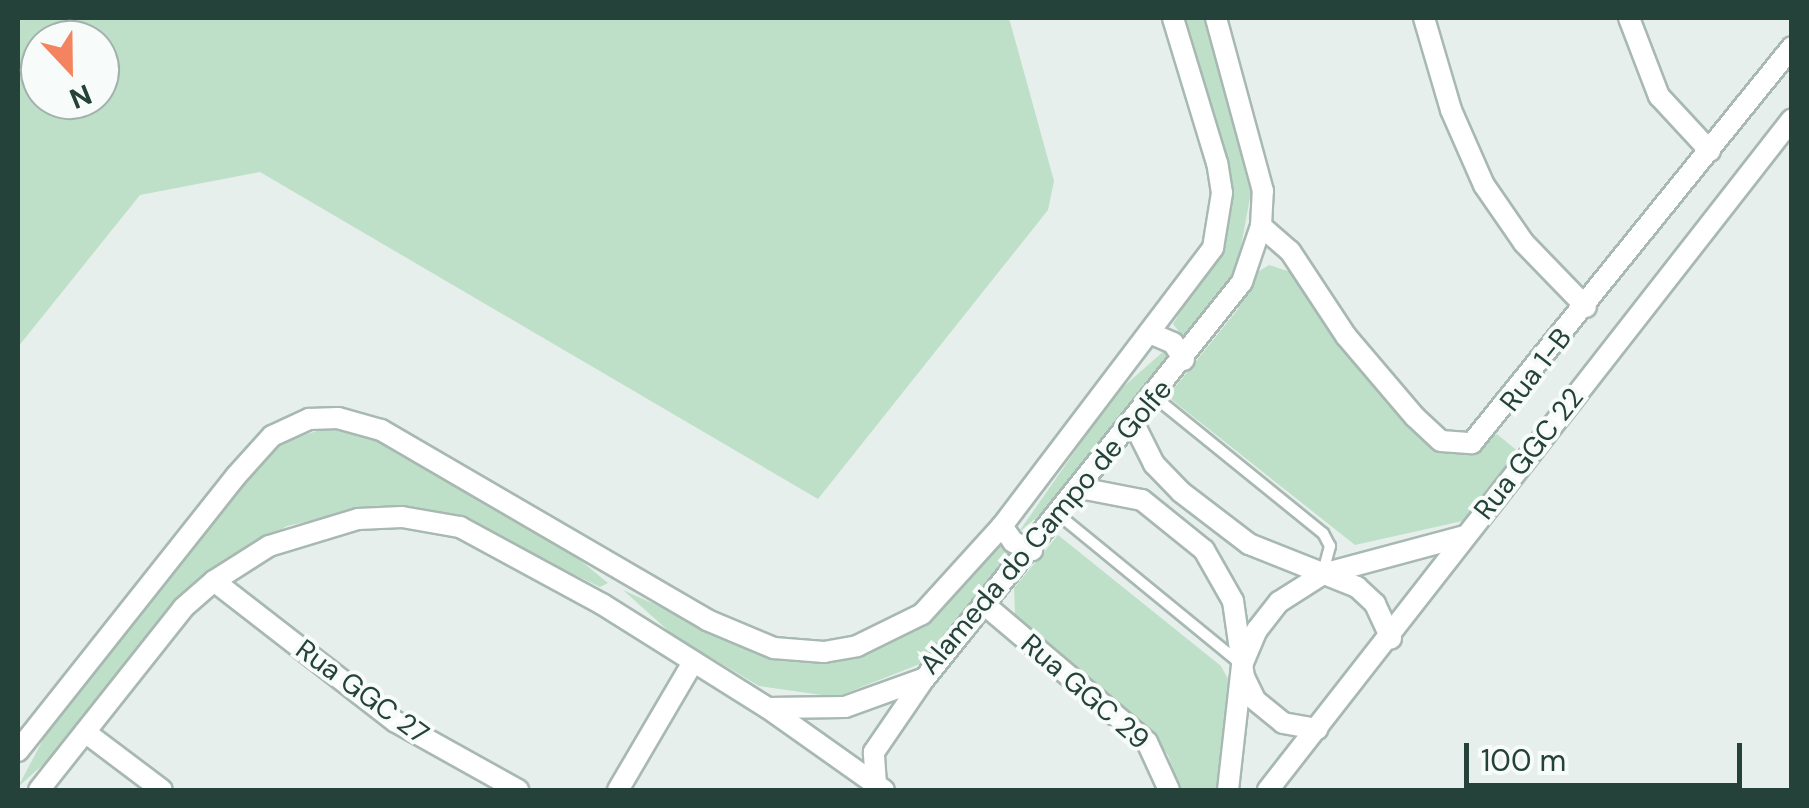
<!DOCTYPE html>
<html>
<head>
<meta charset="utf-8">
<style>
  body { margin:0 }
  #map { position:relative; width:1809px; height:808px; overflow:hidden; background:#e6efeb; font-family:"DM Sans",sans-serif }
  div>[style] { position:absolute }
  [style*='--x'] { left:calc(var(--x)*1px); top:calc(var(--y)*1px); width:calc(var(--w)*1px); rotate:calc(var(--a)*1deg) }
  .green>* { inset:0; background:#bfe0c8 }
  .roads { filter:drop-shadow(2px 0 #a8b8b2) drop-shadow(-2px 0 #a8b8b2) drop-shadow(0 2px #a8b8b2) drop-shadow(0 -2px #a8b8b2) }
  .lane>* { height:10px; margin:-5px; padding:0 5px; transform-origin:5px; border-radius:5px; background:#fff }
  .street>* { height:20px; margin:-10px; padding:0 10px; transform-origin:10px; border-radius:10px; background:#fff }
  span { translate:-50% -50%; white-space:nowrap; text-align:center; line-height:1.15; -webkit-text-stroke:8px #f7fbf9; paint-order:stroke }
  .street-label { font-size:28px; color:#24423a }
  .frame { position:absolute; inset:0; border:20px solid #24423a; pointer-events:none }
  .north { position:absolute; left:20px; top:20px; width:100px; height:100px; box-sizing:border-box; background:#f7fbf9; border:2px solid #a3b1ad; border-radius:50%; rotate:158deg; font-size:28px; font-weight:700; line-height:40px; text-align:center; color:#24423a }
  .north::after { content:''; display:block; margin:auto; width:35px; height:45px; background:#f4845f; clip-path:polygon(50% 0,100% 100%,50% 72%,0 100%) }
  .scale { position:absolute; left:1464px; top:743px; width:278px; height:45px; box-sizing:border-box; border:5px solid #24423a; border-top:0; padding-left:12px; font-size:30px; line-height:35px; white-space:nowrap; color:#24423a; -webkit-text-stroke:8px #f7fbf9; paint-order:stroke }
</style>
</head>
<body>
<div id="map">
  <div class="green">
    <div style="clip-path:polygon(evenodd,18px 18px,1009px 18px,1054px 181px,1048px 210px,818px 499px,260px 172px,140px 195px,18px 347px,18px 18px,100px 40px,100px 100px,40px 100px,40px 40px,100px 40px)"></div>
    <div style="clip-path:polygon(1183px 18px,1208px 18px,1252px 187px,1237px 268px,1184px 338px,1173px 324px,1222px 245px)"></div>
    <div style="clip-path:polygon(1269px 265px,1294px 273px,1362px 373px,1431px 447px,1468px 453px,1497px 434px,1520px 453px,1467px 520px,1355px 545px,1172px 400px,1171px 392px,1238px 309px,1256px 273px)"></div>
    <div style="clip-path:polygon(1164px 351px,1168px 357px,1135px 407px,1067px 492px,1018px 533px,1115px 394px)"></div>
    <div style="clip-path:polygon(332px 426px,373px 436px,557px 541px,608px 583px,600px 587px,459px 519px,363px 509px,287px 526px,196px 581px,68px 742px,18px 787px,46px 734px,257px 465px,277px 444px)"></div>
    <div style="clip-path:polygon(1058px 535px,1221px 666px,1229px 681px,1216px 790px,1180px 790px,1168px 755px,1152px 735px,1015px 615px,1014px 588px)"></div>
    <div style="clip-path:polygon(1004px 546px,1011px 557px,930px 660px,836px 697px,759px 686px,673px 635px,623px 590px,766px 654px,847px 657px,912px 631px,948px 602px,995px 547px)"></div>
  </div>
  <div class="roads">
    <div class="lane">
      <div style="--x:1156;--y:398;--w:215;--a:39"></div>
      <div style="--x:1323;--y:533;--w:15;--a:62"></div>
      <div style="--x:1330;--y:546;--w:28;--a:105"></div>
      <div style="--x:1059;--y:515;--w:237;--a:39.3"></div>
    </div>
    <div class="street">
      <div style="--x:1424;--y:18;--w:96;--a:73.6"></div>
      <div style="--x:1451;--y:110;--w:82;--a:66.3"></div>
      <div style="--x:1484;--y:185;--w:70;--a:55.4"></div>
      <div style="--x:1524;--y:243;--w:89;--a:45.9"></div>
      <div style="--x:1629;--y:18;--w:84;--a:69"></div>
      <div style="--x:1659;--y:96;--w:75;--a:47.2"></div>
      <div style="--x:1261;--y:226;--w:38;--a:41"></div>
      <div style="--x:1290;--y:251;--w:102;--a:56.6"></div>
      <div style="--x:1346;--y:336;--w:106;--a:49.6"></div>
      <div style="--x:1415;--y:417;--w:35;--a:43"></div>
      <div style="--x:1441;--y:441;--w:31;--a:4"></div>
      <div style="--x:1472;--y:443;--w:509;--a:-51.06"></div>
      <div style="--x:1152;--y:334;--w:23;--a:23"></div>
      <div style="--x:1173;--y:343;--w:20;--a:57"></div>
      <div style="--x:1134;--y:424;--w:45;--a:63.4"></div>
      <div style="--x:1154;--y:464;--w:39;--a:46"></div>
      <div style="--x:1181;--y:492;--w:86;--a:37.4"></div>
      <div style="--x:1249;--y:544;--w:116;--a:21.7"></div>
      <div style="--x:1357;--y:587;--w:25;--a:43"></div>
      <div style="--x:1375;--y:604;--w:38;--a:65"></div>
      <div style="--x:1080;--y:488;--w:63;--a:11"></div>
      <div style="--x:1142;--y:500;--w:80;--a:38.9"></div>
      <div style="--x:1204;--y:550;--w:59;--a:60.4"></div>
      <div style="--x:1233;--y:601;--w:77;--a:81.8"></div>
      <div style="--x:1244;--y:677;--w:25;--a:64"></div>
      <div style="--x:1255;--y:700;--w:36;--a:39"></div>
      <div style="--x:1283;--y:723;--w:35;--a:10"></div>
      <div style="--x:1002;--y:526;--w:19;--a:55"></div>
      <div style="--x:1013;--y:542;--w:21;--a:23"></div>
      <div style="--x:214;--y:581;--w:230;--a:37.8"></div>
      <div style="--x:396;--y:722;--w:140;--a:29.1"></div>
      <div style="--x:985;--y:605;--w:212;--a:40.2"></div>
      <div style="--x:1147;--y:742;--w:53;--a:65.4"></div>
      <div style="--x:768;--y:708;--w:142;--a:35.3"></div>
      <div style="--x:85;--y:732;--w:96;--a:37"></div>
      <div style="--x:18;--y:751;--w:351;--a:-51.6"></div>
      <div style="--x:236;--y:476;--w:54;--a:-48"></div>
      <div style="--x:272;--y:436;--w:41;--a:-24.7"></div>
      <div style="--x:309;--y:419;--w:29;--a:-2"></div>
      <div style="--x:338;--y:418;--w:45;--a:15.6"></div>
      <div style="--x:381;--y:430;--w:377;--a:30.2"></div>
      <div style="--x:707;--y:620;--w:73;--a:22.7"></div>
      <div style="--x:774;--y:648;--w:50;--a:4.6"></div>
      <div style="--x:824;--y:652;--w:34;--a:-10"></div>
      <div style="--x:857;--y:646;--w:72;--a:-26.2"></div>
      <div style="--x:922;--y:614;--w:119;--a:-47.7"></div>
      <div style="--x:1002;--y:526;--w:349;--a:-52.8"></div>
      <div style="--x:1213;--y:248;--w:56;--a:-80.7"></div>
      <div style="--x:1222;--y:193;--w:30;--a:-99"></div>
      <div style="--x:1217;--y:163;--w:152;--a:-106.9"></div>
      <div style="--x:876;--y:784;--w:32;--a:-94"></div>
      <div style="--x:874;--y:752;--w:85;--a:-55.6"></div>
      <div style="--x:39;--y:790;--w:232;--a:-51.6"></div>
      <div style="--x:183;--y:608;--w:41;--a:-41.1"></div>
      <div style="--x:214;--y:581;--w:65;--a:-32.5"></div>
      <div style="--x:269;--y:546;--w:93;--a:-16.9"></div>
      <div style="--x:358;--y:519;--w:44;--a:-2.6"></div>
      <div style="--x:402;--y:517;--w:59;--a:9.8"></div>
      <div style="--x:460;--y:527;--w:162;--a:28.5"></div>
      <div style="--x:602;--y:604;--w:196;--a:32.1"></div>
      <div style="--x:768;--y:708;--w:77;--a:-0.7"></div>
      <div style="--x:845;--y:707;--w:85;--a:-19.9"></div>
      <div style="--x:925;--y:678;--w:507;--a:-51.32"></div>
      <div style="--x:1242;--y:282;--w:59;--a:-71.3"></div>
      <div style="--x:1261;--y:226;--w:35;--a:-87"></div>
      <div style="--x:1263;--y:191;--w:179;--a:-105.2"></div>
      <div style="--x:618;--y:790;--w:148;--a:-59.6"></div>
      <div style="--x:1228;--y:790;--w:126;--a:-83.6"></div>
      <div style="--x:1242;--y:665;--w:38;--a:-67"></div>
      <div style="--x:1257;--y:630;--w:36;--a:-52"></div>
      <div style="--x:1279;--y:602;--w:52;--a:-32.5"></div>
      <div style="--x:1323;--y:574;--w:147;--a:-15"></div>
      <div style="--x:1268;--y:790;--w:851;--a:-52.01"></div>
    </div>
  </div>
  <div class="street-label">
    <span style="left:1536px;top:370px;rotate:-52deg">Rua 1-B</span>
    <span style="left:1529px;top:454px;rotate:-52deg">Rua GGC 22</span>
    <span style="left:1046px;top:527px;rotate:-50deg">Alameda do Campo de Golfe</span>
    <span style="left:362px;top:692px;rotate:36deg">Rua GGC 27</span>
    <span style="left:1085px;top:692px;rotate:41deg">Rua GGC 29</span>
  </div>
  <div class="frame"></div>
  <div class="north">N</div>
  <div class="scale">100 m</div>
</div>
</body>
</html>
